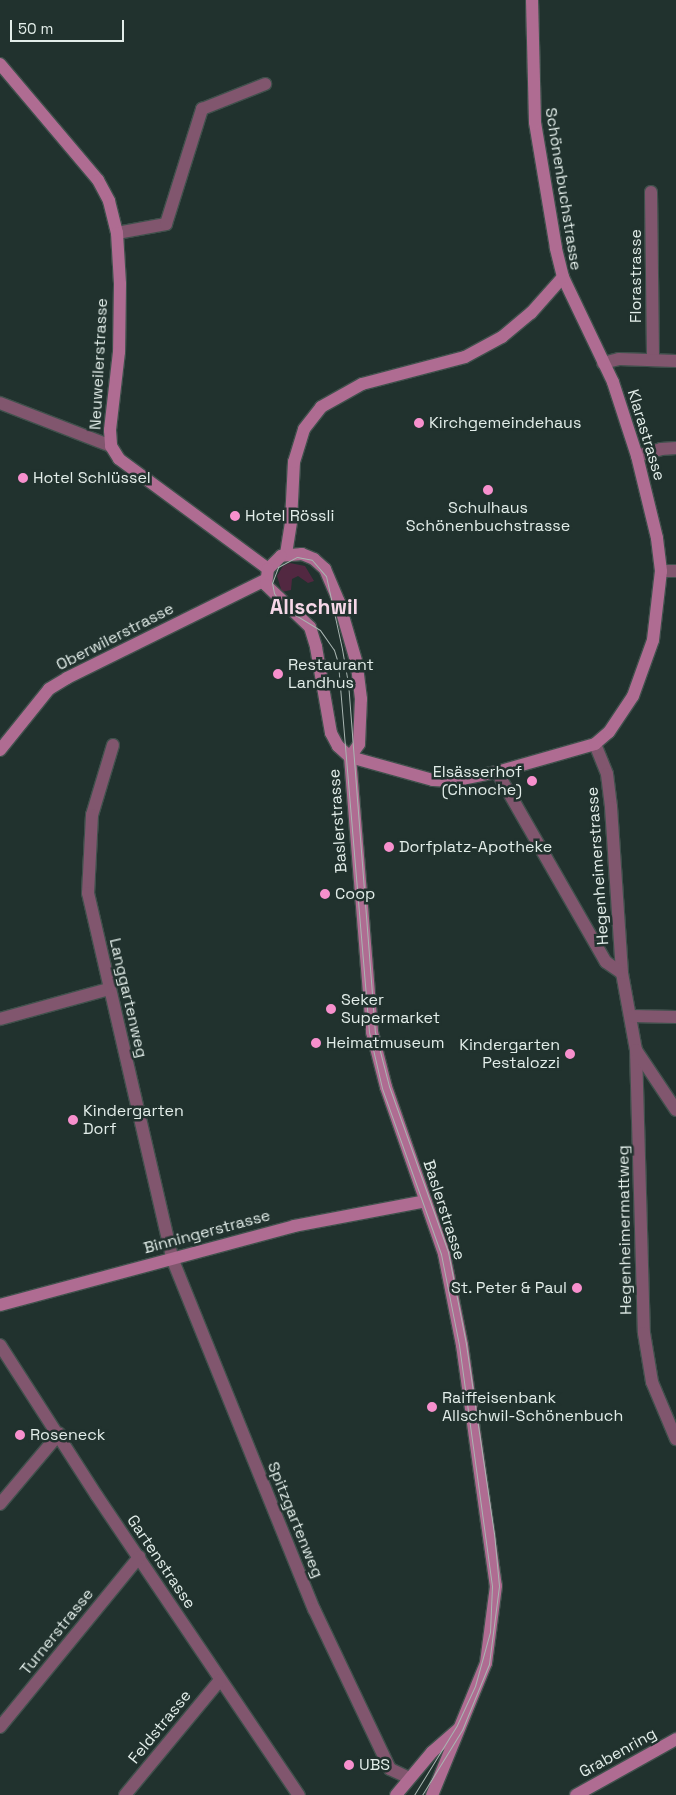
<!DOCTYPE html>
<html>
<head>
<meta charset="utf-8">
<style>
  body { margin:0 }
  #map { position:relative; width:676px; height:1795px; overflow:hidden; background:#21322e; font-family:"Space Grotesk",sans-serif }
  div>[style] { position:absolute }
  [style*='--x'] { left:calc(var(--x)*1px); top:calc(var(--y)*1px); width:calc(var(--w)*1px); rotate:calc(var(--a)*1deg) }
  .green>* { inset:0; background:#522841 }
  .roads { filter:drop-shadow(1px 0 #40504c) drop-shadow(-1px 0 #40504c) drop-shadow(0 1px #40504c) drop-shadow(0 -1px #40504c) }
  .street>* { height:12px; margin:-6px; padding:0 6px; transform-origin:6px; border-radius:6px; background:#81566e }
  .secondary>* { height:12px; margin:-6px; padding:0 6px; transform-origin:6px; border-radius:6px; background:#af6c92 }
  .tram>* { height:1px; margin:-0.5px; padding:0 0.5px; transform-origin:0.5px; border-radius:0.5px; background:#a9b6b2 }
  .dots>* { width:14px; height:14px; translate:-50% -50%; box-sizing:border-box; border:2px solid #21322e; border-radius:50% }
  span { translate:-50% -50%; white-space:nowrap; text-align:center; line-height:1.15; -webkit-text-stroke:5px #21322e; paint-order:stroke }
  .street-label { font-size:16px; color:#e2ede9 }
  .poi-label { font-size:16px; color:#e2ede9 }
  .left { translate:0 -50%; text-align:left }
  .right { translate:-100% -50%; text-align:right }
  .district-label { font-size:21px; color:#f6d8e8; font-weight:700 }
  .scale { position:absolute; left:10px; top:20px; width:114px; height:22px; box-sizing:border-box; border:2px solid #e2ede9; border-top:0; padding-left:6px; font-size:15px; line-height:18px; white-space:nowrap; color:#e2ede9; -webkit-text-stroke:4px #21322e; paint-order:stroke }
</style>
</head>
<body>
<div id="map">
  <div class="green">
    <div style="clip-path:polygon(290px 563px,305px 566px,314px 581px,308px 583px,298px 576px,292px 579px,291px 590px,282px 592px,277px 576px,283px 566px)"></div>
  </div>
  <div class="roads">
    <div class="street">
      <div style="--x:651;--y:192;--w:168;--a:89.3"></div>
      <div style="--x:117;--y:233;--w:50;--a:-10.4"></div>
      <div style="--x:166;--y:224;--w:121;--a:-72.6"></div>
      <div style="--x:202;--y:109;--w:68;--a:-21.6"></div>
      <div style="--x:603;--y:363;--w:16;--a:-14"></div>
      <div style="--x:619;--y:359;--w:57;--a:2"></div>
      <div style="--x:0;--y:403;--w:119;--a:21.2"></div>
      <div style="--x:637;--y:456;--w:25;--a:-16"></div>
      <div style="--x:661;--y:449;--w:15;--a:-4"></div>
      <div style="--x:661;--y:571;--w:15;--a:0"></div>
      <div style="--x:595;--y:744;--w:32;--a:68"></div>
      <div style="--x:607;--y:774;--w:33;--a:83"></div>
      <div style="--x:611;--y:807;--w:166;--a:86.2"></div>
      <div style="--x:622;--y:973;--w:78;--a:79.7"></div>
      <div style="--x:636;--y:1050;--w:283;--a:88.4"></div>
      <div style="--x:644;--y:1333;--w:50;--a:80.7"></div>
      <div style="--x:652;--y:1382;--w:62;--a:67.2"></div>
      <div style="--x:113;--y:745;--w:73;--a:106.7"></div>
      <div style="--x:92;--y:815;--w:78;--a:92.9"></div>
      <div style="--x:88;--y:893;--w:375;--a:77"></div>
      <div style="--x:172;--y:1258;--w:379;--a:68"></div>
      <div style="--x:314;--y:1609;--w:177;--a:64.6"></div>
      <div style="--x:390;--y:1769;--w:21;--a:25"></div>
      <div style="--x:497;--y:772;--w:219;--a:60.2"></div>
      <div style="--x:606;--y:962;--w:19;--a:35"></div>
      <div style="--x:632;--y:1016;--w:44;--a:1.3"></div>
      <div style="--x:0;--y:1019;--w:113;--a:-15.4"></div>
      <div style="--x:636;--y:1050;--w:72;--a:56.3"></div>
      <div style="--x:0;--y:1345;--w:179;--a:57.3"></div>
      <div style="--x:97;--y:1496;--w:361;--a:56"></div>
      <div style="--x:0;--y:1504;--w:92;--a:-49.9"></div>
      <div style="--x:0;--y:1727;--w:220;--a:-50.7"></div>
      <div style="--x:125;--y:1795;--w:149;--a:-50.4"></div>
    </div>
    <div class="secondary">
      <div style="--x:0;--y:64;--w:152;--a:49.8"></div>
      <div style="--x:98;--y:180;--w:24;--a:62"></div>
      <div style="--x:109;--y:201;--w:33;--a:76"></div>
      <div style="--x:117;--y:233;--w:51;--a:86.6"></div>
      <div style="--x:120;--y:284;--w:68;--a:90.8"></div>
      <div style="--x:119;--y:352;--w:79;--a:96.6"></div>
      <div style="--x:110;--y:430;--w:16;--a:86"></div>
      <div style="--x:111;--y:446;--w:15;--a:58"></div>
      <div style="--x:119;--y:459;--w:185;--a:36.4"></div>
      <div style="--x:286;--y:554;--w:33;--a:-81"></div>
      <div style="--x:291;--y:521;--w:59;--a:-87.1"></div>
      <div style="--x:294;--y:462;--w:34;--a:-73"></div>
      <div style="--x:304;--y:429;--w:28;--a:-52"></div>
      <div style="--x:321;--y:407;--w:47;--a:-29.3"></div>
      <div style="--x:362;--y:384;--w:106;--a:-14.7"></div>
      <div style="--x:465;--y:357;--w:42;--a:-28.4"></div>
      <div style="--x:502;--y:337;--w:38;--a:-40"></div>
      <div style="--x:531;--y:313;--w:48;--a:-48.4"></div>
      <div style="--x:0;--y:750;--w:78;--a:-51.2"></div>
      <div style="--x:49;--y:689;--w:21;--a:-31"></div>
      <div style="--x:67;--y:678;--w:221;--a:-26.3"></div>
      <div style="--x:350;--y:757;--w:16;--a:-55"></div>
      <div style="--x:359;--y:744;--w:45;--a:-87.5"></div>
      <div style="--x:361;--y:699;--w:35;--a:-97"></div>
      <div style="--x:357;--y:664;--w:65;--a:-106.2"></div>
      <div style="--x:339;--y:602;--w:36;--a:-113"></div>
      <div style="--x:325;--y:569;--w:15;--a:-138"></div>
      <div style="--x:314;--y:559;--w:13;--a:-157"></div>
      <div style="--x:302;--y:554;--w:21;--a:175"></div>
      <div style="--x:281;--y:556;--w:18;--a:135"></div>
      <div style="--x:268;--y:569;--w:16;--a:97"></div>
      <div style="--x:266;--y:585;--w:61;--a:43.7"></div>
      <div style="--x:310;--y:627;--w:21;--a:73"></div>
      <div style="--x:316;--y:647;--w:87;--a:80.1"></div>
      <div style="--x:331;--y:733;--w:15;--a:62"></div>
      <div style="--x:338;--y:746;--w:16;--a:43"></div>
      <div style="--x:350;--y:757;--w:86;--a:15.5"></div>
      <div style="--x:433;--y:780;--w:19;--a:3"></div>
      <div style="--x:452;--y:781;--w:46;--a:-11.3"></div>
      <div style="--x:497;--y:772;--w:102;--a:-15.9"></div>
      <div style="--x:595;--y:744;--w:18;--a:-41"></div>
      <div style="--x:609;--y:732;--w:43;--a:-56.3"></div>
      <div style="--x:633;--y:696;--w:59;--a:-70.3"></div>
      <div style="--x:653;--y:640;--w:69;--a:-83.4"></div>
      <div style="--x:661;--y:571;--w:33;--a:-97"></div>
      <div style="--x:657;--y:538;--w:84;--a:-103.7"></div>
      <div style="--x:637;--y:456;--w:78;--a:-108"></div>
      <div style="--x:613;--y:382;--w:116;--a:-115.5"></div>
      <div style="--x:563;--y:277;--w:30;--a:-104"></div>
      <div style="--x:556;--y:248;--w:128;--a:-99.5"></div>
      <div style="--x:535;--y:122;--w:122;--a:-91.4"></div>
      <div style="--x:350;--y:757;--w:276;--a:85.4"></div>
      <div style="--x:372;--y:1032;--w:57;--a:75.7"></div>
      <div style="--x:386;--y:1087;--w:177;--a:70.8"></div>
      <div style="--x:444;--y:1254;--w:93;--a:78.8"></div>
      <div style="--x:462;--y:1345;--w:243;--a:82"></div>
      <div style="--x:496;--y:1586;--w:78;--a:97.4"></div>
      <div style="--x:486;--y:1663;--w:143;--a:112.2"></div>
      <div style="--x:0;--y:1305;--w:304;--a:-15"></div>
      <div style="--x:294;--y:1226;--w:134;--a:-10.7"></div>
      <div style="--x:396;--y:1795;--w:56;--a:-50.1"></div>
      <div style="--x:432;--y:1752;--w:35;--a:-41"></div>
      <div style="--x:576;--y:1795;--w:115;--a:-29.2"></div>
    </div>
  </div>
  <div class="tram">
    <div style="--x:414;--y:1795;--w:82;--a:-58.4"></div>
    <div style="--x:457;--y:1725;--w:43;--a:-65.2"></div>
    <div style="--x:475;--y:1686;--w:56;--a:-74.5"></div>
    <div style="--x:490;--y:1632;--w:46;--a:-87.5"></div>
    <div style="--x:492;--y:1586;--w:243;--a:-97.8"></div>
    <div style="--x:459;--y:1345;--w:93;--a:-101.2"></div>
    <div style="--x:441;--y:1254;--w:176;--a:-109.6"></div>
    <div style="--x:382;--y:1088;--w:57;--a:-103.1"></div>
    <div style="--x:369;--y:1032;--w:370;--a:-94.8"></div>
    <div style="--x:338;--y:663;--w:14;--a:-107"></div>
    <div style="--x:334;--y:650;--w:24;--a:-125"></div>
    <div style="--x:320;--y:630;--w:42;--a:-148.6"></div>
    <div style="--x:284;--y:608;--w:18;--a:-124"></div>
    <div style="--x:274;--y:593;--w:10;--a:-101"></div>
    <div style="--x:272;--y:583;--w:17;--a:-69"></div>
    <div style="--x:278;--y:567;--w:21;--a:-28"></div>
    <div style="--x:297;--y:557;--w:15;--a:11"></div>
    <div style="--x:312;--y:560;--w:21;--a:49"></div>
    <div style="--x:326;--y:576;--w:75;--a:77.6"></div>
    <div style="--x:342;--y:649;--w:34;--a:80"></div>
    <div style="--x:348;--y:682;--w:351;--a:85.6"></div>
    <div style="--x:375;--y:1032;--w:56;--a:75.5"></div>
    <div style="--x:389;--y:1086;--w:176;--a:70.4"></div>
    <div style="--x:448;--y:1252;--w:94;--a:78.9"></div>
    <div style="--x:466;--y:1344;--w:191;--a:81.6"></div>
    <div style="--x:494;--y:1533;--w:53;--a:84.6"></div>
    <div style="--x:499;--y:1586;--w:79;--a:97.3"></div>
    <div style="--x:489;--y:1664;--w:71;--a:112.2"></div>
    <div style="--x:462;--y:1730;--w:76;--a:121.6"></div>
  </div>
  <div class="dots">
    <div style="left:419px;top:423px;background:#f790cd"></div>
    <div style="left:23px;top:478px;background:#f790cd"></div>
    <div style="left:488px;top:490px;background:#f790cd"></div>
    <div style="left:235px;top:516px;background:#f790cd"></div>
    <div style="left:278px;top:674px;background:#f790cd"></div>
    <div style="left:532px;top:781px;background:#f790cd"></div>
    <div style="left:389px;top:847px;background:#f790cd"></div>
    <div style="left:325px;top:894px;background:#f790cd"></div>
    <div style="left:331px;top:1009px;background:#f790cd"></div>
    <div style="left:316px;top:1043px;background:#f790cd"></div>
    <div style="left:570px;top:1054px;background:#f790cd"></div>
    <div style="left:73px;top:1120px;background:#f790cd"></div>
    <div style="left:577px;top:1288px;background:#f790cd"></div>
    <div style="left:432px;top:1407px;background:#f790cd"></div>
    <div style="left:20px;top:1435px;background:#f790cd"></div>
    <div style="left:349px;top:1765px;background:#f790cd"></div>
  </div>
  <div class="street-label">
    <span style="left:563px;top:189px;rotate:81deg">Schönenbuchstrasse</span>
    <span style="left:636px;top:276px;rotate:-90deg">Florastrasse</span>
    <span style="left:99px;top:364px;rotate:-87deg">Neuweilerstrasse</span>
    <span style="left:646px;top:435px;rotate:73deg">Klarastrasse</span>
    <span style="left:115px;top:637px;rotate:-27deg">Oberwilerstrasse</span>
    <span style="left:338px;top:821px;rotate:-94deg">Baslerstrasse</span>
    <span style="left:598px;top:866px;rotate:-94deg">Hegenheimerstrasse</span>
    <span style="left:128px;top:998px;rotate:77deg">Langgartenweg</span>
    <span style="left:444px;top:1210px;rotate:72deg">Baslerstrasse</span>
    <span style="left:625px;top:1230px;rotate:-91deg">Hegenheimermattweg</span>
    <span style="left:207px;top:1232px;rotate:-15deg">Binningerstrasse</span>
    <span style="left:295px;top:1520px;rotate:68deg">Spitzgartenweg</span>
    <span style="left:161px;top:1562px;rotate:56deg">Gartenstrasse</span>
    <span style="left:57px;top:1632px;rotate:-51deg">Turnerstrasse</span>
    <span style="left:160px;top:1727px;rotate:-51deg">Feldstrasse</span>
    <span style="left:618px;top:1753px;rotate:-29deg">Grabenring</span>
  </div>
  <div class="poi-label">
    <span class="left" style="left:429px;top:423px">Kirchgemeindehaus</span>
    <span class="left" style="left:33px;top:478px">Hotel Schlüssel</span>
    <span style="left:488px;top:517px">Schulhaus<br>Schönenbuchstrasse</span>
    <span class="left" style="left:245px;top:516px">Hotel Rössli</span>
    <span class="left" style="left:288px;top:674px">Restaurant<br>Landhus</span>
    <span class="right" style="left:522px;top:781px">Elsässerhof<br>(Chnoche)</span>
    <span class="left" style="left:399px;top:847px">Dorfplatz-Apotheke</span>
    <span class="left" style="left:335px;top:894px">Coop</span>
    <span class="left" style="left:341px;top:1009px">Seker<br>Supermarket</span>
    <span class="left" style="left:326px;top:1043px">Heimatmuseum</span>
    <span class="right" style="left:560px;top:1054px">Kindergarten<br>Pestalozzi</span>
    <span class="left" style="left:83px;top:1120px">Kindergarten<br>Dorf</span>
    <span class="right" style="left:567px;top:1288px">St. Peter &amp; Paul</span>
    <span class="left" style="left:442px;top:1407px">Raiffeisenbank<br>Allschwil-Schönenbuch</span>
    <span class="left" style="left:30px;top:1435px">Roseneck</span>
    <span class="left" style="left:359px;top:1765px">UBS</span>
  </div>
  <div class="district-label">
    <span style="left:314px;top:607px">Allschwil</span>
  </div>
  <div class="scale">50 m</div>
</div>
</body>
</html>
